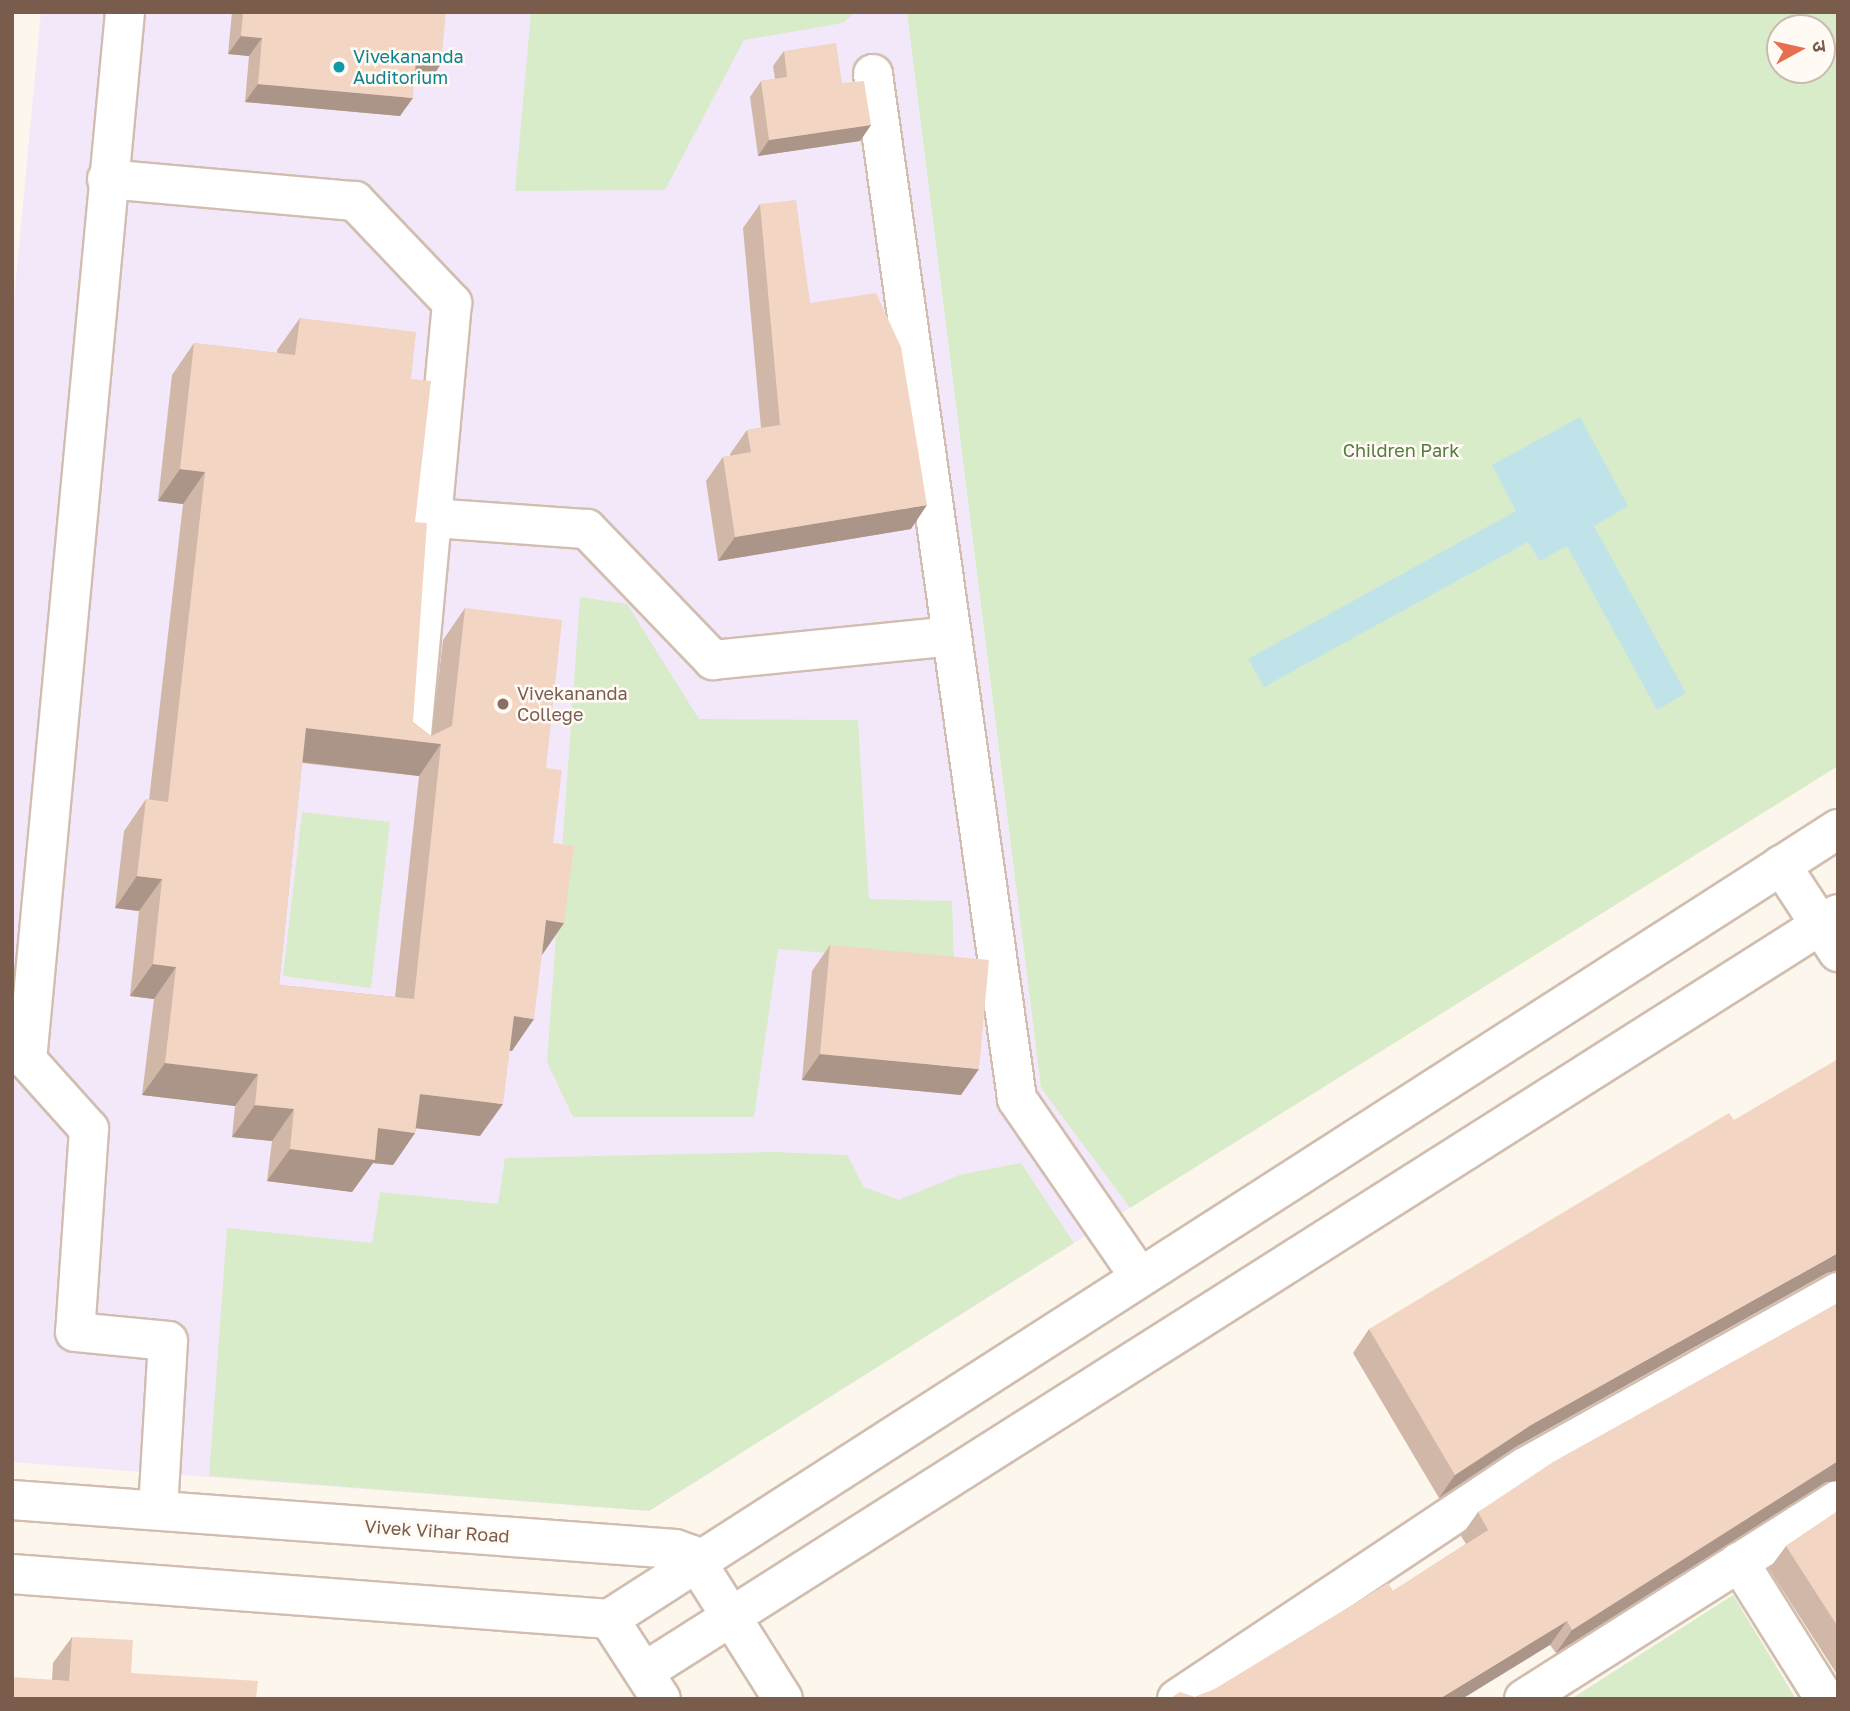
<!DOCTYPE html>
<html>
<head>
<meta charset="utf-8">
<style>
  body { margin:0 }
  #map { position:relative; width:1850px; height:1711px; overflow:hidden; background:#fdf6ec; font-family:"Golos Text","Noto Sans Devanagari",sans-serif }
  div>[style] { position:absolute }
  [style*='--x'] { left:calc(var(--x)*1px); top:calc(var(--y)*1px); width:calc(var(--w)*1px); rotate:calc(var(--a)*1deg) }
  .education>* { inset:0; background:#f3e8fa }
  .green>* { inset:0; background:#d8ecc9 }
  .water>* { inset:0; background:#bfe3e8 }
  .roads { filter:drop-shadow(2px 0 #d1beb0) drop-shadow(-2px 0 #d1beb0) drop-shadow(0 2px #d1beb0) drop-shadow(0 -2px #d1beb0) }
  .minor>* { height:38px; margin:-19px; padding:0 19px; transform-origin:19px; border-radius:19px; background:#fff }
  .wall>* { inset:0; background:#d1b7a8 }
  .shaded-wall>* { inset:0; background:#aa9588 }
  .building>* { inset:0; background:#f3d5c3 }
  .dots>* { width:19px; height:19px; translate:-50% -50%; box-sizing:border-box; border:4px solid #fffaf3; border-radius:50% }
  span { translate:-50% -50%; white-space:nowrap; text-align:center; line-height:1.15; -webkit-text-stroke:5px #fffaf3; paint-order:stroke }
  .culture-label { font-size:18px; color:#0d838f }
  .left { translate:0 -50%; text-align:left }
  .park-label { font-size:18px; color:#537a41 }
  .education-label { font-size:18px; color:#785e54 }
  .street-label { font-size:18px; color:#7a5c4d }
  .frame { position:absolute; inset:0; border:14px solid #7a5c4d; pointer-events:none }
  .north { position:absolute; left:1766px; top:14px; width:70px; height:70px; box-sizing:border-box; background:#fffaf3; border:2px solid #cabbb1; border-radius:50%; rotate:82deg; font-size:19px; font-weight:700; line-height:28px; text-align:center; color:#7a5c4d }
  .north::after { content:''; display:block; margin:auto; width:24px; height:32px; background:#e76f51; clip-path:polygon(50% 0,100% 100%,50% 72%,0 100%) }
</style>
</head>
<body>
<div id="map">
  <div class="education">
    <div style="clip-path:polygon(41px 12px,907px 12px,1041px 1088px,1130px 1208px,649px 1511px,12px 1462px,12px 321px)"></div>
  </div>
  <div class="green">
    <div style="clip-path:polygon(531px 12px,855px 12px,843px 23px,744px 40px,665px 190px,515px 191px)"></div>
    <div style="clip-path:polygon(evenodd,907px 12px,1838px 12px,1838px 766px,1130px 1208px,1041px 1088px,907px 12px,1780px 28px,1822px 28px,1822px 70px,1780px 70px,1780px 28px)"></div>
    <div style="clip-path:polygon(580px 597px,627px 604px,699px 719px,858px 720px,869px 899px,952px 901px,954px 963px,778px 949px,754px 1117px,573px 1117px,547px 1062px)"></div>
    <div style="clip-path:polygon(302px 812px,390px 822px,371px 988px,283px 976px)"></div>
    <div style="clip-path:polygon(773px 1152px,847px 1155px,864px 1187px,899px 1200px,959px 1175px,1021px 1163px,1074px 1243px,649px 1511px,209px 1476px,227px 1228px,372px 1243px,380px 1192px,498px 1204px,505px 1158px)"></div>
    <div style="clip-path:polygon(1733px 1595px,1796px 1699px,1571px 1699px)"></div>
  </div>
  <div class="water">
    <div style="clip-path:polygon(1580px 417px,1628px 506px,1594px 526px,1686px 693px,1657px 710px,1567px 546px,1540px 561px,1528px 542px,1264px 687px,1248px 659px,1516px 511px,1492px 465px)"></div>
  </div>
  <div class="roads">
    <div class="minor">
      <div style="--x:125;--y:12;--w:1053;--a:95.34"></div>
      <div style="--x:27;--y:1060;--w:93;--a:48.1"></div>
      <div style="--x:89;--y:1129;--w:203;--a:93.9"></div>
      <div style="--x:75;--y:1332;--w:93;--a:5.5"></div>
      <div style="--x:168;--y:1341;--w:169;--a:93.4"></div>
      <div style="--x:873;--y:74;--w:1035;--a:82"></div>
      <div style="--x:1017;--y:1099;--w:216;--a:55.4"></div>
      <div style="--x:107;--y:179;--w:249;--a:5.1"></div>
      <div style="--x:355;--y:201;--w:141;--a:46.4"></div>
      <div style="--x:452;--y:303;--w:445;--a:95.3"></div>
      <div style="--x:432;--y:518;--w:155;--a:4.1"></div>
      <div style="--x:587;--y:529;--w:182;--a:46.1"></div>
      <div style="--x:713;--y:660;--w:240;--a:-5.7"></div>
      <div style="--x:1781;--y:865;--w:104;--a:56.8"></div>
      <div style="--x:12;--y:1500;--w:665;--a:4.23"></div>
      <div style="--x:675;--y:1549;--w:18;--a:19"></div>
      <div style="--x:692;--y:1555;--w:170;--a:57.7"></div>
      <div style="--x:1739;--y:1562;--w:162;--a:57.9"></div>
      <div style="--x:12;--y:1574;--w:599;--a:4.31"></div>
      <div style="--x:609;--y:1619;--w:95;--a:57"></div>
      <div style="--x:609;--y:1619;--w:1461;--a:-32.73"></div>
      <div style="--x:644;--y:1672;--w:1414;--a:-32.41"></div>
      <div style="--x:1177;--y:1699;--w:418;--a:-33.7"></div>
      <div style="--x:1525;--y:1467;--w:359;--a:-29.2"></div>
      <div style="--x:1524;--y:1699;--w:372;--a:-32.4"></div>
    </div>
  </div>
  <div class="wall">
    <div style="clip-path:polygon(232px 12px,446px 12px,429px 82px,414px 80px,400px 116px,245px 102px,249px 56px,228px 54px)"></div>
    <div style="clip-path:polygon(784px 51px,842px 83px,871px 125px,860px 141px,758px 156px,750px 97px,761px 81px,775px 79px,773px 66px)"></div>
    <div style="clip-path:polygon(760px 204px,810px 303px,911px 529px,718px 561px,706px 481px,723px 457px,730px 456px,730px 454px,747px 430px,761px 428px,743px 228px)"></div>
    <div style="clip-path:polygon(evenodd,300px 318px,411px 379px,415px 522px,413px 722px,431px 736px,432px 735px,443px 640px,465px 608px,546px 768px,553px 843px,564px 923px,542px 954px,512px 1051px,509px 1051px,480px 1136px,416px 1128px,415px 1133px,393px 1165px,373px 1163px,352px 1192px,267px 1181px,272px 1141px,232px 1137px,235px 1106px,142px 1095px,154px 999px,130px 996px,139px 911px,115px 908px,124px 831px,146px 799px,149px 800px,183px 504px,158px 501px,172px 375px,194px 343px,277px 353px,277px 350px,300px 318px,302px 763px,419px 776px,395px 997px,279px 985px,302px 763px)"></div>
    <div style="clip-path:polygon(830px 945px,961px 1095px,802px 1080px,812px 971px)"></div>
    <div style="clip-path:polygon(1827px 1273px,1514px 1448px,1439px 1498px,1353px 1353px,1369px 1329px)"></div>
    <div style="clip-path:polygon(1838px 1303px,1838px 1481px,1826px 1482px,1556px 1653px,1550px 1645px,1195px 1697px,1213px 1690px,1393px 1591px,1466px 1544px,1461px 1536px,1478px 1512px)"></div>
    <div style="clip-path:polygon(1838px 1511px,1838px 1676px,1769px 1569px,1786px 1546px)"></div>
    <div style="clip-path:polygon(72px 1637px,131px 1673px,256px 1699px,52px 1680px,53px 1663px)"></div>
  </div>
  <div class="shaded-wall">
    <div style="clip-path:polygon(241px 36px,262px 38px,249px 56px,228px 54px)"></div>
    <div style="clip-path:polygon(416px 61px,441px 64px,429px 82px,403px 79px)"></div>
    <div style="clip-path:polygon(258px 84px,413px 98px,400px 116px,245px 102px)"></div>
    <div style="clip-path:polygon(871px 125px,860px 141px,758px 156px,769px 140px)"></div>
    <div style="clip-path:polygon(180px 469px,205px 472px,183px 504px,158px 501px)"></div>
    <div style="clip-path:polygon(927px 505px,911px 529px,718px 561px,735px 537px)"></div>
    <div style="clip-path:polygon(306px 728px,441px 744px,419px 776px,284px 760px)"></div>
    <div style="clip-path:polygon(137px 876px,162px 879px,139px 911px,115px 908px)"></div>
    <div style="clip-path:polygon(546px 920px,564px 923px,542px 955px)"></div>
    <div style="clip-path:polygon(153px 964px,176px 967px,154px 999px,130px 996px)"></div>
    <div style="clip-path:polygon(514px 1016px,534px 1019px,512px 1051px,491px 1048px)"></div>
    <div style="clip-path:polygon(820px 1054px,979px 1069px,961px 1095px,802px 1080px)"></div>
    <div style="clip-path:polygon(165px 1063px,258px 1074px,235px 1106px,142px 1095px)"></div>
    <div style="clip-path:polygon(420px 1094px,503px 1104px,480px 1136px,397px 1126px)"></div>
    <div style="clip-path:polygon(255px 1105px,294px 1109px,272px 1141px,232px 1137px)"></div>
    <div style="clip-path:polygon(378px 1128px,415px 1133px,393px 1165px,373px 1163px,352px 1192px,267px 1181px,290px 1149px)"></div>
    <div style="clip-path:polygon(1838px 1253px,1838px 1270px,1827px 1273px,1514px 1448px,1439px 1498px,1455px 1475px,1531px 1425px)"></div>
    <div style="clip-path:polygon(1838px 1461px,1838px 1481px,1826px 1482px,1556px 1653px,1572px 1630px)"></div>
    <div style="clip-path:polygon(1567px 1621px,1550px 1645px,1462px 1699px,1439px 1699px)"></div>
  </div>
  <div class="building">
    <div style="clip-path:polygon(243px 12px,446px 12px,441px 64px,416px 61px,413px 98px,258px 84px,262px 38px,241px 36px)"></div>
    <div style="clip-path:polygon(836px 43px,842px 83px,864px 81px,871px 125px,769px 140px,761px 81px,787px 77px,784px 51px)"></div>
    <div style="clip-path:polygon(796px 200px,810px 303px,876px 293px,901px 347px,927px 505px,735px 537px,723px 457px,751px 452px,747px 430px,780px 425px,760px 204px)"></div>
    <div style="clip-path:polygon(evenodd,300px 318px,416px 332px,411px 379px,431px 381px,415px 522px,427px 523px,413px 722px,431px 736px,452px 726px,465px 608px,562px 620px,546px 768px,562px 770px,553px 843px,574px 846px,564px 923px,546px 920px,534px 1019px,514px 1016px,503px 1104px,420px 1094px,415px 1133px,378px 1128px,375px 1160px,290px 1149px,294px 1109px,255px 1105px,258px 1074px,165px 1063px,176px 967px,153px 964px,162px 879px,137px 876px,146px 799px,168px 802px,205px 472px,180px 469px,194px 343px,295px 355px,300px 318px,306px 728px,441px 744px,414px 999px,279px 985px,306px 728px)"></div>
    <div style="clip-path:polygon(830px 945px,989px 960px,979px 1069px,820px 1054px)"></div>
    <div style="clip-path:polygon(1838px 1059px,1838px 1253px,1531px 1425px,1455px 1475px,1369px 1329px,1729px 1113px,1734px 1120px)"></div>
    <div style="clip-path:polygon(1838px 1303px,1838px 1461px,1572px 1630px,1567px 1621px,1439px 1699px,1169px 1699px,1180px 1692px,1195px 1697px,1213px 1690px,1388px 1583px,1393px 1591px,1488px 1530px,1478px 1512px,1553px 1462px)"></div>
    <div style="clip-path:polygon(1838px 1511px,1838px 1627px,1786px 1546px)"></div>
    <div style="clip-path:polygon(72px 1637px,133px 1640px,131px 1673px,258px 1681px,256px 1699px,12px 1699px,12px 1677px,69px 1681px)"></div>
  </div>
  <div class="dots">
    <div style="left:339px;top:67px;background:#0f9aa8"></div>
    <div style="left:503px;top:704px;background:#8d6e63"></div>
  </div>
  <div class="culture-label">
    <span class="left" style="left:353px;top:67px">Vivekananda<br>Auditorium</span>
  </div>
  <div class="park-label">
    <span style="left:1401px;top:450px">Children Park</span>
  </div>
  <div class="education-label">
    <span class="left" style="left:517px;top:704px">Vivekananda<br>College</span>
  </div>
  <div class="street-label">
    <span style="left:437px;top:1531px;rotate:4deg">Vivek Vihar Road</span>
  </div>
  <div class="frame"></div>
  <div class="north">उ</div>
</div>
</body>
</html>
